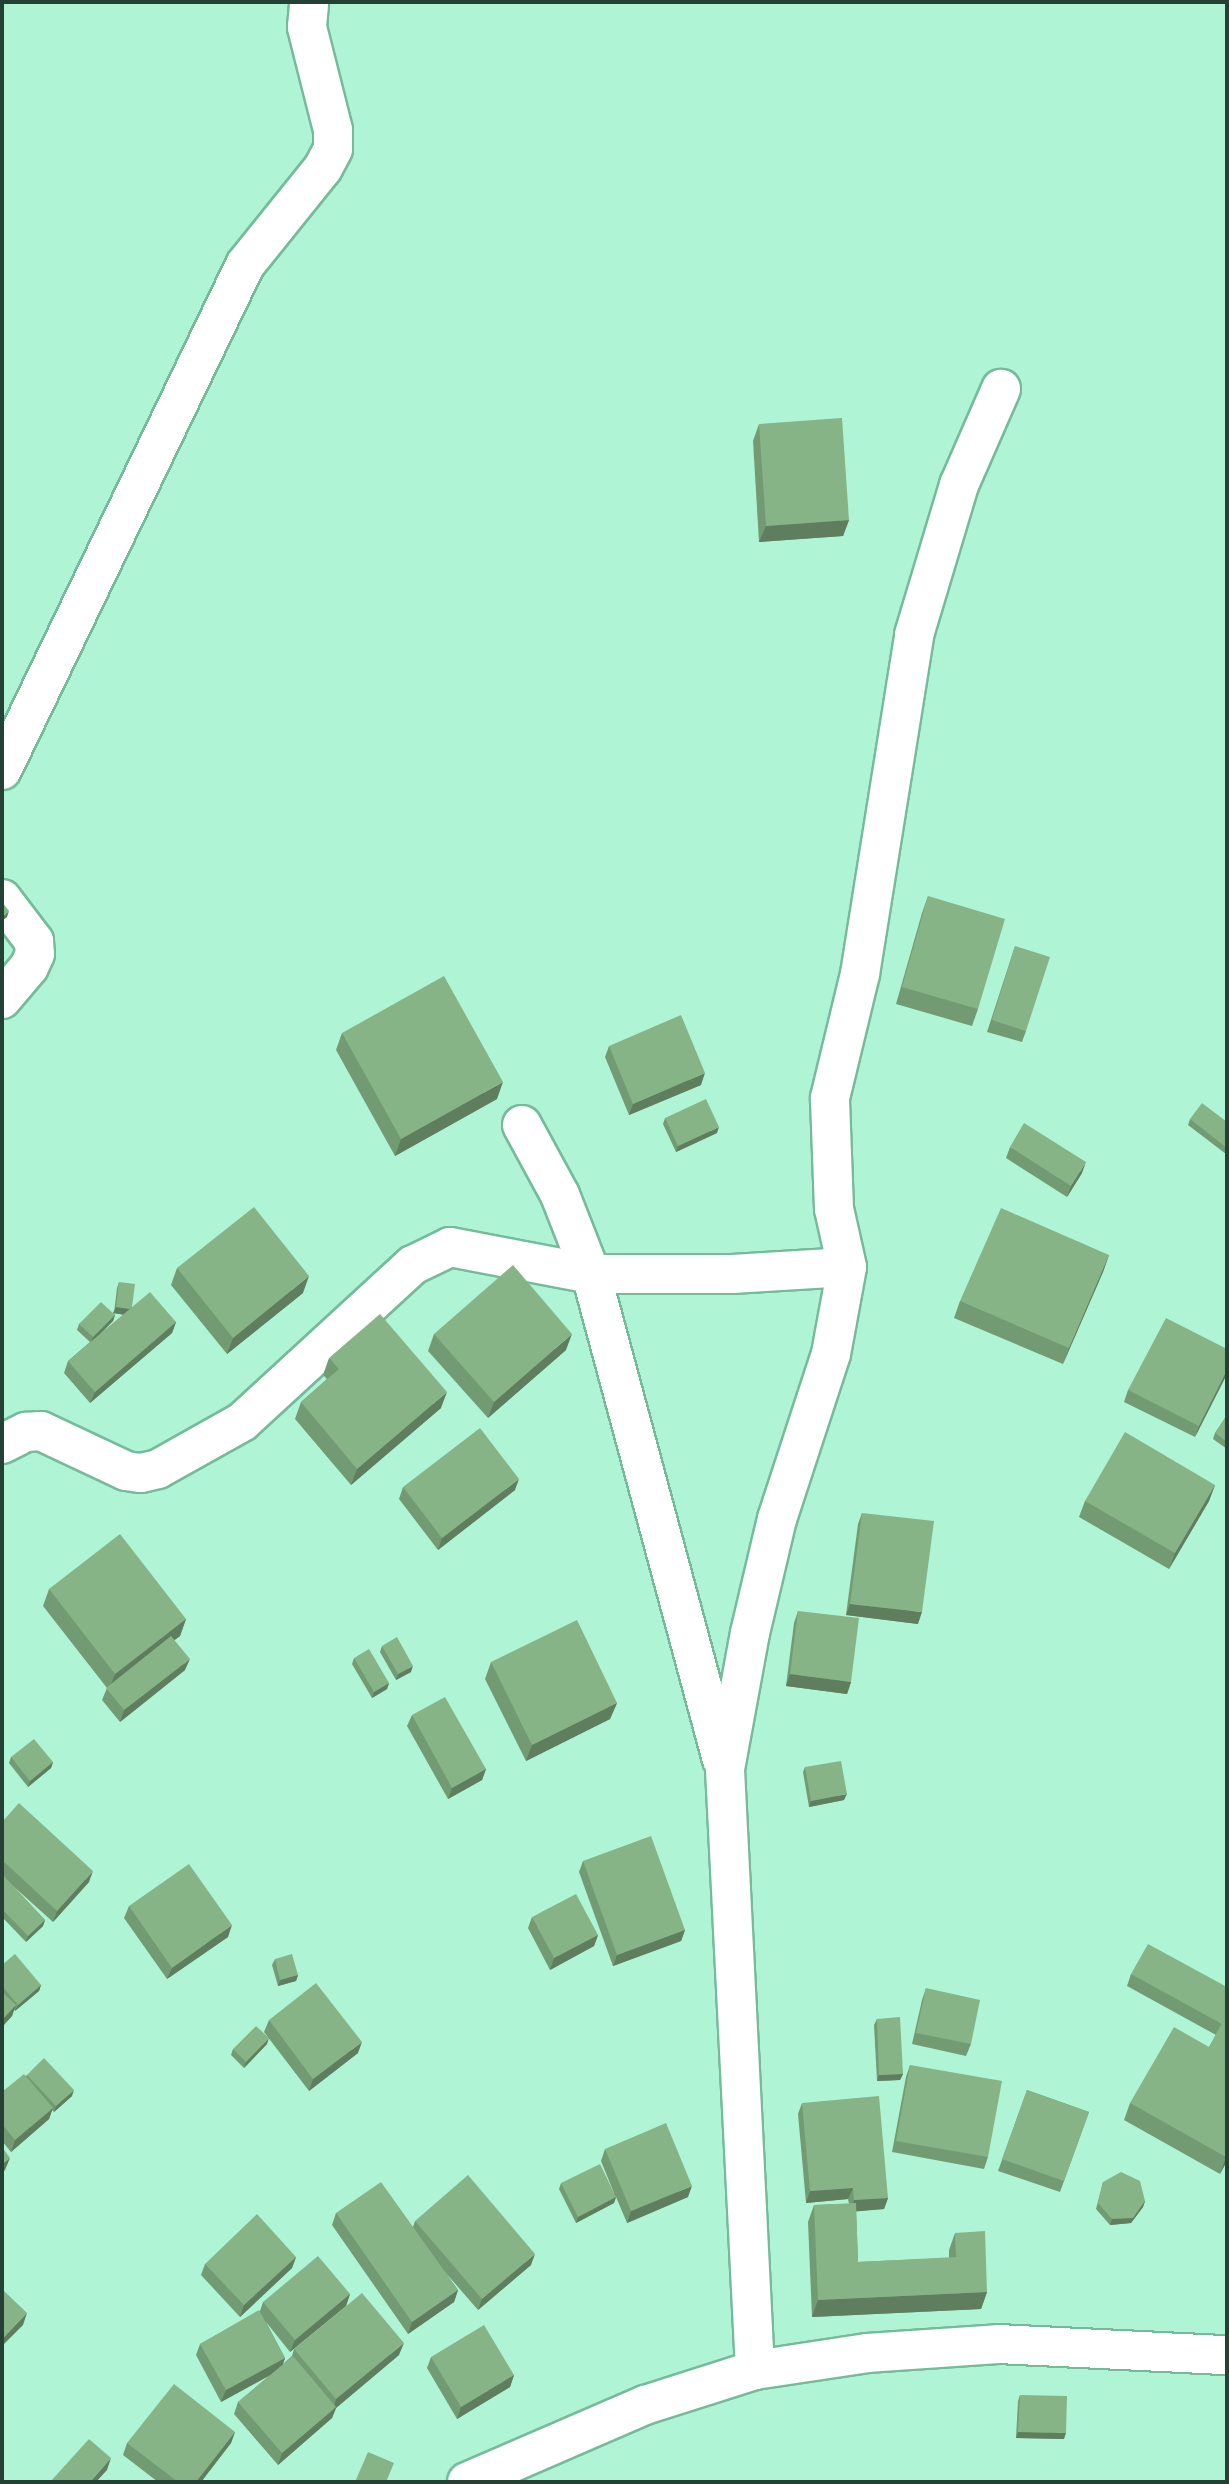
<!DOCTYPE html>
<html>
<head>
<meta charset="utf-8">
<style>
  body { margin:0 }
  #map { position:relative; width:1229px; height:2484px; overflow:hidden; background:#aff5d5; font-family:Rubik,sans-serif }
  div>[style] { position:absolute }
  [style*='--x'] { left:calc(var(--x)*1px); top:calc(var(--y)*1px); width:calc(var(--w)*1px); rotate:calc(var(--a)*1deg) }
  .roads { filter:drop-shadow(2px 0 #76ba9c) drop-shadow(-2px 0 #76ba9c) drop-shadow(0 2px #76ba9c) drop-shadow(0 -2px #76ba9c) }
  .minor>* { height:38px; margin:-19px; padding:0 19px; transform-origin:19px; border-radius:19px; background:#fff }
  .tertiary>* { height:38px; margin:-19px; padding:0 19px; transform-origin:19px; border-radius:19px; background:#fff }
  .wall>* { inset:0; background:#739b73 }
  .shaded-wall>* { inset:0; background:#5e7e5e }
  .building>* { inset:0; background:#86b486 }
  span { translate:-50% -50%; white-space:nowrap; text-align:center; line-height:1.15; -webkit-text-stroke:7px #aff5d5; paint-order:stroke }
  .frame { position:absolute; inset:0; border:4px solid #254135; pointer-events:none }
</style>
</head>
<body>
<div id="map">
  <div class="roads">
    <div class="minor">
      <div style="--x:2;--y:770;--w:560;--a:-64.3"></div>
      <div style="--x:245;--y:265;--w:124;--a:-51.2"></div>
      <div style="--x:323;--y:168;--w:21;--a:-62"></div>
      <div style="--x:333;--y:149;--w:19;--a:-90"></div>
      <div style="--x:333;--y:130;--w:106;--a:-104.2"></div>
      <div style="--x:307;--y:27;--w:25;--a:-85"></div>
      <div style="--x:2;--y:899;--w:53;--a:52.7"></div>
      <div style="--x:34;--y:941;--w:13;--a:86"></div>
      <div style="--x:35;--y:954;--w:14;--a:115"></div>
      <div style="--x:29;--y:967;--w:42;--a:130.2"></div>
      <div style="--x:522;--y:1125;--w:80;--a:61.5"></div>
      <div style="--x:560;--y:1195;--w:85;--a:68.6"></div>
      <div style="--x:591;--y:1274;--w:503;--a:74.91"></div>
      <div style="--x:2;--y:1444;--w:27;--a:-27"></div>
      <div style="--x:26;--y:1432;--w:15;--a:-4"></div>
      <div style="--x:41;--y:1431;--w:94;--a:25.2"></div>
      <div style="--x:126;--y:1471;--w:15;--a:8"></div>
      <div style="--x:141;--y:1473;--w:17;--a:-13"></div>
      <div style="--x:158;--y:1469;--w:96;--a:-29.2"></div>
      <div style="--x:242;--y:1422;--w:232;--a:-42.6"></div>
      <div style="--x:413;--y:1265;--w:41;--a:-25.9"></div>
      <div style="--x:450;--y:1247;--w:144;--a:10.8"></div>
      <div style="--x:591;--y:1274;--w:141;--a:0"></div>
      <div style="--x:732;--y:1274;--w:115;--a:-3.5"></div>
      <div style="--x:755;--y:2370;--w:602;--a:-92.86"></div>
      <div style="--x:725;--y:1769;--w:138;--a:-79.6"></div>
      <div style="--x:750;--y:1633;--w:117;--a:-76.7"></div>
      <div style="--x:777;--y:1519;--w:174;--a:-71.9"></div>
      <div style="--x:831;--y:1354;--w:88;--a:-79.6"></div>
      <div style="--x:847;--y:1267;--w:59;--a:-102.6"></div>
      <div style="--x:834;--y:1209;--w:111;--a:-92.1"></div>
      <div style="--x:830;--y:1098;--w:128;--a:-76.4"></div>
      <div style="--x:860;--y:974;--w:343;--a:-80.9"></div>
      <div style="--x:914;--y:635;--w:157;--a:-73.3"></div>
      <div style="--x:959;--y:485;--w:105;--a:-66.4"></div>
    </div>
    <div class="tertiary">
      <div style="--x:467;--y:2482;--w:194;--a:-23.4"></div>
      <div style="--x:645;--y:2405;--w:115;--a:-17.7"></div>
      <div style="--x:755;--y:2370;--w:113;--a:-8.6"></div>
      <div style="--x:867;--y:2353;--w:131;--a:-3.9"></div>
      <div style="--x:998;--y:2344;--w:229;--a:2.8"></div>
    </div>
  </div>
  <div class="wall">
    <div style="clip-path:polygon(759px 424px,849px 520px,843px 536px,759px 542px,753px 441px)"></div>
    <div style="clip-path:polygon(928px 896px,978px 1009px,972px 1026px,896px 1004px,922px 913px)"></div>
    <div style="clip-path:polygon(1015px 946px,1026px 1031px,1022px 1042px,987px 1032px)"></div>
    <div style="clip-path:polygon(342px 1033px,497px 1099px,395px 1156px,336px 1050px)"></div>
    <div style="clip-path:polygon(609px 1046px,701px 1085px,629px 1115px,605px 1057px)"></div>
    <div style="clip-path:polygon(665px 1118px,717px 1133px,676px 1152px,663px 1124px)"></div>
    <div style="clip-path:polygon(1190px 1119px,1227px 1122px,1227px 1153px,1226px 1154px,1188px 1125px)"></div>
    <div style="clip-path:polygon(1010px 1147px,1082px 1173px,1067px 1197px,1006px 1158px)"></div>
    <div style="clip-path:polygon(1109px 1255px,1103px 1272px,1063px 1364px,954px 1318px,960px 1301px)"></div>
    <div style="clip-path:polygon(177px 1268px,303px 1293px,227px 1354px,171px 1285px)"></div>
    <div style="clip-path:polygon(evenodd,119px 1282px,132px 1307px,176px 1322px,172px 1333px,90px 1403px,64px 1373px,68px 1361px,90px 1342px,77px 1330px,79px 1324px,114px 1313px,117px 1288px,119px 1282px,114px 1313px,123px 1315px,99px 1335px,113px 1321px,115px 1315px,114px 1313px)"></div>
    <div style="clip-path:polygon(434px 1334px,566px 1350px,488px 1418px,428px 1351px)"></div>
    <div style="clip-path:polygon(1227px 1349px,1227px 1374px,1195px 1437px,1124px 1402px,1128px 1390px)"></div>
    <div style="clip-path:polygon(329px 1358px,441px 1408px,351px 1485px,295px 1419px,301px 1402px,327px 1379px,323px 1375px)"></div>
    <div style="clip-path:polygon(1227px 1415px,1227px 1449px,1213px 1439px,1215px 1433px)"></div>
    <div style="clip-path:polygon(1215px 1485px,1209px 1501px,1169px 1569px,1079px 1517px,1085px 1501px)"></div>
    <div style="clip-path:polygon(403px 1487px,515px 1490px,438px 1550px,399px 1499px)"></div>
    <div style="clip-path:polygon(862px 1513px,918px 1624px,846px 1615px,858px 1524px)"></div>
    <div style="clip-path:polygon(49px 1589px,186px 1619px,180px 1636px,174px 1640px,185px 1670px,120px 1722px,102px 1700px,107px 1688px,43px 1606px)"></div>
    <div style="clip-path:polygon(798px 1611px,851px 1682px,847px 1694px,786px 1686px,794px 1623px)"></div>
    <div style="clip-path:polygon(382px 1646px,411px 1672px,396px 1680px,380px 1652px)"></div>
    <div style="clip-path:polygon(354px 1658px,389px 1683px,387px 1689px,372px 1698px,352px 1664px)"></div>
    <div style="clip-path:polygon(491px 1662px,617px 1703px,610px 1719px,526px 1761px,485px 1679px)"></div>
    <div style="clip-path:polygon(412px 1715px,486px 1769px,482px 1780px,448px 1799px,407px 1726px)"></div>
    <div style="clip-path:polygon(11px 1757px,53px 1762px,51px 1768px,28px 1787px,9px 1763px)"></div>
    <div style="clip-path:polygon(805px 1767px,844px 1800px,809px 1807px,803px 1772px)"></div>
    <div style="clip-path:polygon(2px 1822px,89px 1882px,53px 1922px,12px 1885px,45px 1920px,43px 1926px,26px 1942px,2px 1917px)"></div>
    <div style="clip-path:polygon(583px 1861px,685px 1930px,681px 1941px,613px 1966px,579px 1872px)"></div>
    <div style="clip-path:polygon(129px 1906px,228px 1937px,167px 1979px,124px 1918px)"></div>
    <div style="clip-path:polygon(532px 1917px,598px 1935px,594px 1946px,550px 1970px,528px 1928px)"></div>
    <div style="clip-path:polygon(275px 1959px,298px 1975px,296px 1981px,278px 1986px,272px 1965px)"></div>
    <div style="clip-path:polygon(2px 1965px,41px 1985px,39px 1991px,15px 2011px,14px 2009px,12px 2016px,2px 2027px)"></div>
    <div style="clip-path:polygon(1131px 1974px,1227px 1987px,1227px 2161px,1220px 2174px,1124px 2120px,1130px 2103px,1209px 2047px,1216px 2035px,1127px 1986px)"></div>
    <div style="clip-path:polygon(926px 1988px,971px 2044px,966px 2056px,912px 2044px,922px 2000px)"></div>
    <div style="clip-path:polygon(877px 2019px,903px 2074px,900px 2080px,877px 2081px,874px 2025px)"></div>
    <div style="clip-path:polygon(269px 2020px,358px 2053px,309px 2091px,264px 2032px)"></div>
    <div style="clip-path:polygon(267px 2044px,244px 2068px,231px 2055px,233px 2049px)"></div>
    <div style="clip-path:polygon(910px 2065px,988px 2157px,984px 2169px,892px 2152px,906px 2077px)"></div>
    <div style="clip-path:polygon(27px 2075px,72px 2096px,54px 2112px,52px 2110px,49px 2119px,11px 2152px,2px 2141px,2px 2092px,26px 2076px)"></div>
    <div style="clip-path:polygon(1027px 2090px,1089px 2112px,1060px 2192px,998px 2171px)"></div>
    <div style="clip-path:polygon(802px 2103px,888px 2198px,884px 2209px,856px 2211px,858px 2262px,949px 2258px,949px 2250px,955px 2233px,987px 2292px,981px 2309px,812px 2317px,808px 2222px,814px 2205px,849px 2204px,848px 2199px,806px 2203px,798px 2114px)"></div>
    <div style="clip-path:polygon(605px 2149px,688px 2197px,627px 2223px,616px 2197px,614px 2203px,576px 2223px,559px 2189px,561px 2183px,614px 2193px,601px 2161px)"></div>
    <div style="clip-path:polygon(1103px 2182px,1145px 2201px,1143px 2207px,1131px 2223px,1110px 2225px,1096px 2209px)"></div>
    <div style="clip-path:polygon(336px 2213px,413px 2227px,415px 2221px,531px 2265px,478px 2310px,445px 2272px,458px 2290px,454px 2302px,408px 2334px,332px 2225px)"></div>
    <div style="clip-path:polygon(296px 2257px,292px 2268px,240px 2317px,201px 2275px,205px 2264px)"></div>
    <div style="clip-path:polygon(350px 2294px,346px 2306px,290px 2352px,266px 2322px,285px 2358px,283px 2364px,292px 2356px,294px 2349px,399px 2355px,336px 2408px,332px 2418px,278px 2465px,234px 2414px,238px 2402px,269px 2376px,221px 2402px,196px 2355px,200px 2344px,260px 2311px,263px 2302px)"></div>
    <div style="clip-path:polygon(431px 2357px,514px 2375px,510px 2387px,457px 2419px,427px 2368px)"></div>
    <div style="clip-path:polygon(1020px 2395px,1064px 2439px,1016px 2438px,1018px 2401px)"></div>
    <div style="clip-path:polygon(235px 2432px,231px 2443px,201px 2482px,158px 2482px,123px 2455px,127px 2443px)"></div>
  </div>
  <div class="shaded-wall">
    <div style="clip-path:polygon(849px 520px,843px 536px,759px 542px,766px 526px)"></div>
    <div style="clip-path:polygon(9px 911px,7px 917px,2px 921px,2px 917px)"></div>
    <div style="clip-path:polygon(705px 1073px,701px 1085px,629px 1115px,633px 1104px)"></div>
    <div style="clip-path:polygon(503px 1082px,497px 1099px,395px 1156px,401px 1139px)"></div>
    <div style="clip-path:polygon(719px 1127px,717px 1133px,676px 1152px,678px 1146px)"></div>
    <div style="clip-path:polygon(1086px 1162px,1082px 1173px,1067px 1197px,1071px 1186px)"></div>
    <div style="clip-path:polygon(1109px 1255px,1103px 1272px,1063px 1364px,1069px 1348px)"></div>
    <div style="clip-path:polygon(309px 1276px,303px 1293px,227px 1354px,233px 1338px)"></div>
    <div style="clip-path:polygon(116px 1307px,132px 1309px,130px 1315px,113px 1313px)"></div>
    <div style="clip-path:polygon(115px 1315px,113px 1321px,91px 1343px,93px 1337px)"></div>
    <div style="clip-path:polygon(176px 1322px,172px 1333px,90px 1403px,95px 1392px)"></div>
    <div style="clip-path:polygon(572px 1334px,566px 1350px,488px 1418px,494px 1402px)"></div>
    <div style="clip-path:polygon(1227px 1370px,1227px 1374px,1195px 1437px,1199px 1426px)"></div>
    <div style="clip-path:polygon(447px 1392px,441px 1408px,351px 1485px,357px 1469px)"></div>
    <div style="clip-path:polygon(519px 1479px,515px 1490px,438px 1550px,442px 1538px)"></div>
    <div style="clip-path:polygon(1215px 1485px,1209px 1501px,1169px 1569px,1175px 1553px)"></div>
    <div style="clip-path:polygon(850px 1604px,922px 1612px,918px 1624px,846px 1615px)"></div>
    <div style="clip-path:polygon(186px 1619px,180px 1636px,109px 1690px,115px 1674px)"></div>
    <div style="clip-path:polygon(190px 1659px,185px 1670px,120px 1722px,124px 1710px)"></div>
    <div style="clip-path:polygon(413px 1666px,411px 1672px,396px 1680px,398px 1674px)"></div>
    <div style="clip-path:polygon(790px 1674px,851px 1682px,847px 1694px,786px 1686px)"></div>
    <div style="clip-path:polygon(389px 1683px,387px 1689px,372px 1698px,374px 1692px)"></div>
    <div style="clip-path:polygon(617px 1703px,610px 1719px,526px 1761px,532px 1745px)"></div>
    <div style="clip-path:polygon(53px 1762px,51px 1768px,28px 1787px,30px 1781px)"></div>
    <div style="clip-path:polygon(486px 1769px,482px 1780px,448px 1799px,452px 1788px)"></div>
    <div style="clip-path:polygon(847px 1794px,844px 1800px,809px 1807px,811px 1801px)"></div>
    <div style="clip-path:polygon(93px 1871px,89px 1882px,53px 1922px,57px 1911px)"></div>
    <div style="clip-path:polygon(45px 1920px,43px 1926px,26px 1942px,28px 1936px)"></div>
    <div style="clip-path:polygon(232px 1925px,228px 1937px,167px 1979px,172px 1968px)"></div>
    <div style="clip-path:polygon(685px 1930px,681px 1941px,613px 1966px,617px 1955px)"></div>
    <div style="clip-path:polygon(598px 1935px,594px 1946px,550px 1970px,554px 1958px)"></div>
    <div style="clip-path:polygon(298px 1975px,296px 1981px,278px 1986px,280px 1980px)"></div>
    <div style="clip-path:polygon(41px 1985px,39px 1991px,15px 2011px,18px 2005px)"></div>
    <div style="clip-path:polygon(16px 2005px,12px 2016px,2px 2027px,2px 2020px)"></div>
    <div style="clip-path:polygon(269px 2038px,267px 2044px,244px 2068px,246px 2062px)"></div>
    <div style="clip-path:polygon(362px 2042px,358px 2053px,309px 2091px,313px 2079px)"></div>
    <div style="clip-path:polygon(903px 2074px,900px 2080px,877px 2081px,879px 2075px)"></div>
    <div style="clip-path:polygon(74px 2090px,72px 2096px,54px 2112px,56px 2106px)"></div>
    <div style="clip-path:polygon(53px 2108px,49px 2119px,11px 2152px,15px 2140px)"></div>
    <div style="clip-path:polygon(1227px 2155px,1227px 2161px,1220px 2174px,1226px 2157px)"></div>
    <div style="clip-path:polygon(10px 2158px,5px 2170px,2px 2173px,2px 2164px)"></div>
    <div style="clip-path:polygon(692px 2186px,688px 2197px,627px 2223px,631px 2211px)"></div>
    <div style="clip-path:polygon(853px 2188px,848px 2199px,806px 2203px,810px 2191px)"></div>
    <div style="clip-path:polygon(616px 2197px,614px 2203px,576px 2223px,578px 2217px)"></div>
    <div style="clip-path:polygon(888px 2198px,884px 2209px,850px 2212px,854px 2200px)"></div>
    <div style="clip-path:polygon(1145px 2201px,1143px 2207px,1131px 2223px,1110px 2225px,1112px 2219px)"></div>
    <div style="clip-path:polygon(535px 2254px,531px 2265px,478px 2310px,482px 2299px)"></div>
    <div style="clip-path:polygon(296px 2257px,292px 2268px,240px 2317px,244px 2305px)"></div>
    <div style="clip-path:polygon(458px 2290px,454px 2302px,408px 2334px,412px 2322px)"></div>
    <div style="clip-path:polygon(987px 2292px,981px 2309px,812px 2317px,818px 2300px)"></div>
    <div style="clip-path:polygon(350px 2294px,346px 2306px,290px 2352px,295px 2340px)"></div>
    <div style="clip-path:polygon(27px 2313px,23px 2325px,2px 2346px,2px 2339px)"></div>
    <div style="clip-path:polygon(404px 2343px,399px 2355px,336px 2408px,332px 2418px,278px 2465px,282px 2453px,333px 2410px,336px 2399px)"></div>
    <div style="clip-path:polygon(285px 2358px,281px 2369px,221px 2402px,226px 2390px)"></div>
    <div style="clip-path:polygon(514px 2375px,510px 2387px,457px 2419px,461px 2407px)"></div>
    <div style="clip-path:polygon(235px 2432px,231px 2443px,201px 2482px,196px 2482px)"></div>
    <div style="clip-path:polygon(1018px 2432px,1066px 2433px,1064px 2439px,1016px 2438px)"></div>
    <div style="clip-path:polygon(111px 2458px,107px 2470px,96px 2482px,90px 2482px)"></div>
  </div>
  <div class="building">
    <div style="clip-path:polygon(842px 418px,849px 520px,766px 526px,759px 424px)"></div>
    <div style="clip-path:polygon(928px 896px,1005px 919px,978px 1009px,902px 987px)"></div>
    <div style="clip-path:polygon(2px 902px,9px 911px,2px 917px)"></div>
    <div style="clip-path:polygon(1015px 946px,1050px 957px,1026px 1031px,992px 1020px)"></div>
    <div style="clip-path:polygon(444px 976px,503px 1082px,401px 1139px,342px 1033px)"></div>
    <div style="clip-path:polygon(681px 1015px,705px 1073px,633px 1104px,609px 1046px)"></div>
    <div style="clip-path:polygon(706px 1099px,719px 1127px,678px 1146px,665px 1118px)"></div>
    <div style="clip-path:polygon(1202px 1103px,1227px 1122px,1227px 1148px,1190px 1119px)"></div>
    <div style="clip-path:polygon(1024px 1123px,1086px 1162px,1071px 1186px,1010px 1147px)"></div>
    <div style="clip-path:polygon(254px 1207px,309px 1276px,233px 1338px,177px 1268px)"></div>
    <div style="clip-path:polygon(1001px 1208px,1109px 1255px,1069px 1348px,960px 1301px)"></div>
    <div style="clip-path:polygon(513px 1265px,572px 1334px,494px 1402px,434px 1334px)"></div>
    <div style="clip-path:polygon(119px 1282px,135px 1284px,132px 1307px,130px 1309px,116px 1307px)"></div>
    <div style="clip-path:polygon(150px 1292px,176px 1322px,95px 1392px,68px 1361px)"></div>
    <div style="clip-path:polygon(101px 1302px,115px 1315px,93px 1337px,79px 1324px)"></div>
    <div style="clip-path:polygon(380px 1314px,447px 1392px,357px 1469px,301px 1402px,339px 1369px,329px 1358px)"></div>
    <div style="clip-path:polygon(1166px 1318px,1227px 1349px,1227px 1370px,1199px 1426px,1128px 1390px)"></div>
    <div style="clip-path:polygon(1227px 1415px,1227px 1442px,1215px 1433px)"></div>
    <div style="clip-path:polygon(480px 1428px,519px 1479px,442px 1538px,403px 1487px)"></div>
    <div style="clip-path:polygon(1125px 1432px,1215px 1485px,1175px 1553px,1085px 1501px)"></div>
    <div style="clip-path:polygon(862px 1513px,934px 1521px,922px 1612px,850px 1604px)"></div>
    <div style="clip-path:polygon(120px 1534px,186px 1619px,115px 1674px,49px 1589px)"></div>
    <div style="clip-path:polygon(798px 1611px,859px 1618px,851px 1682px,790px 1674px)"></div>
    <div style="clip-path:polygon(577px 1620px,617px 1703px,532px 1745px,491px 1662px)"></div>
    <div style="clip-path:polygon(171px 1636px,190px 1659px,124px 1710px,106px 1688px)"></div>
    <div style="clip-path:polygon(397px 1637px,413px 1666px,398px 1674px,382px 1646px)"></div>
    <div style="clip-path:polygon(369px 1649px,389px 1683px,374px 1692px,354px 1658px)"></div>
    <div style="clip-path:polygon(445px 1697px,486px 1769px,452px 1788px,412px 1715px)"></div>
    <div style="clip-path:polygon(34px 1739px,53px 1762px,30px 1781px,11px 1757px)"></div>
    <div style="clip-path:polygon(841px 1761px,847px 1794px,811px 1801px,805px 1767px)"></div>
    <div style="clip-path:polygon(19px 1803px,93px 1871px,57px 1911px,2px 1860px,2px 1822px)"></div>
    <div style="clip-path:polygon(651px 1836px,685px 1930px,617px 1955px,583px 1861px)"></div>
    <div style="clip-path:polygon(189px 1864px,232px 1925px,172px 1968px,129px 1906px)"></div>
    <div style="clip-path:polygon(2px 1874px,45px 1920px,28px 1936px,2px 1909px)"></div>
    <div style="clip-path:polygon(576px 1894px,598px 1935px,554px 1958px,532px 1917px)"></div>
    <div style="clip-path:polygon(1148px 1944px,1227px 1987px,1227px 2024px,1223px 2021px,1222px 2024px,1131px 1974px)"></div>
    <div style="clip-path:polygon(15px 1954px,41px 1985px,18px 2005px,2px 1986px,2px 1965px)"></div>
    <div style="clip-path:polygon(292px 1954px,298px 1975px,280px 1980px,275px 1959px)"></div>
    <div style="clip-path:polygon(316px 1983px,362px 2042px,313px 2079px,269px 2020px)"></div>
    <div style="clip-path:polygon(926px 1988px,980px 2000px,971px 2044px,916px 2033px)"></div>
    <div style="clip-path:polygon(2px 1992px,16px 2005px,2px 2020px)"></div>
    <div style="clip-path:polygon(900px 2017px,903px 2074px,879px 2075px,877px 2019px)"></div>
    <div style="clip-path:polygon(1223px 2021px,1227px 2024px,1227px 2155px,1226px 2157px,1130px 2103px,1174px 2027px,1209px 2047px)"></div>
    <div style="clip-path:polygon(256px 2026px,269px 2038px,246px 2062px,233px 2049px)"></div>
    <div style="clip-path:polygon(44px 2058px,74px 2090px,56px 2106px,27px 2075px)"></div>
    <div style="clip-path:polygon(910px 2065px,1002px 2081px,988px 2157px,896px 2141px)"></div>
    <div style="clip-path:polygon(24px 2074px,53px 2108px,15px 2140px,2px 2124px,2px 2092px)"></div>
    <div style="clip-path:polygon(1027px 2090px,1089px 2112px,1064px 2181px,1002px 2159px)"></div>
    <div style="clip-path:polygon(879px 2096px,888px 2198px,854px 2200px,853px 2188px,810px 2191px,802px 2103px)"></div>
    <div style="clip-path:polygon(666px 2123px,692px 2186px,631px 2211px,605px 2149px)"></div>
    <div style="clip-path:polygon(2px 2147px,10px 2158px,2px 2164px)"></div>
    <div style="clip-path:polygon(600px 2164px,616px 2197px,578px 2217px,561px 2183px)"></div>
    <div style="clip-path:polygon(1121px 2172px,1140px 2181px,1145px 2201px,1133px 2218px,1112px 2219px,1098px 2203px,1103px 2182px)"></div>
    <div style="clip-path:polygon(468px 2175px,535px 2254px,482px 2299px,415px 2221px)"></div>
    <div style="clip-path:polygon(381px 2182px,458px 2290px,412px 2322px,336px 2213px)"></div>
    <div style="clip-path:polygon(856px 2203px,858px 2262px,956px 2257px,955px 2233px,985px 2231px,987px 2292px,818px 2300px,814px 2205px)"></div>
    <div style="clip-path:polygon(257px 2214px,296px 2257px,244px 2305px,205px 2264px)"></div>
    <div style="clip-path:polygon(318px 2256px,350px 2294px,295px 2340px,263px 2302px)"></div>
    <div style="clip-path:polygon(2px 2289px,27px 2313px,2px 2339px)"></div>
    <div style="clip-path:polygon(362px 2293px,404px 2343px,336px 2399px,294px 2349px)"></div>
    <div style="clip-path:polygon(259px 2310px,285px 2358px,226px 2390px,200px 2344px)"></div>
    <div style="clip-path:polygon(484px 2325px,514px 2375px,461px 2407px,431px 2357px)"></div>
    <div style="clip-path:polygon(293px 2356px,336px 2407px,282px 2453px,238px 2402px)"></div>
    <div style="clip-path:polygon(174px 2384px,235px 2432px,196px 2482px,178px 2482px,127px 2443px)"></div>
    <div style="clip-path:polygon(1020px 2395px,1067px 2396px,1066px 2433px,1018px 2432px)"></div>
    <div style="clip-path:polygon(89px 2439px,111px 2458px,90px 2482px,50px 2482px)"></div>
    <div style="clip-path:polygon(368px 2452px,394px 2463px,386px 2482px,355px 2482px)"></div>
  </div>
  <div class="frame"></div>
</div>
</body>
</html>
